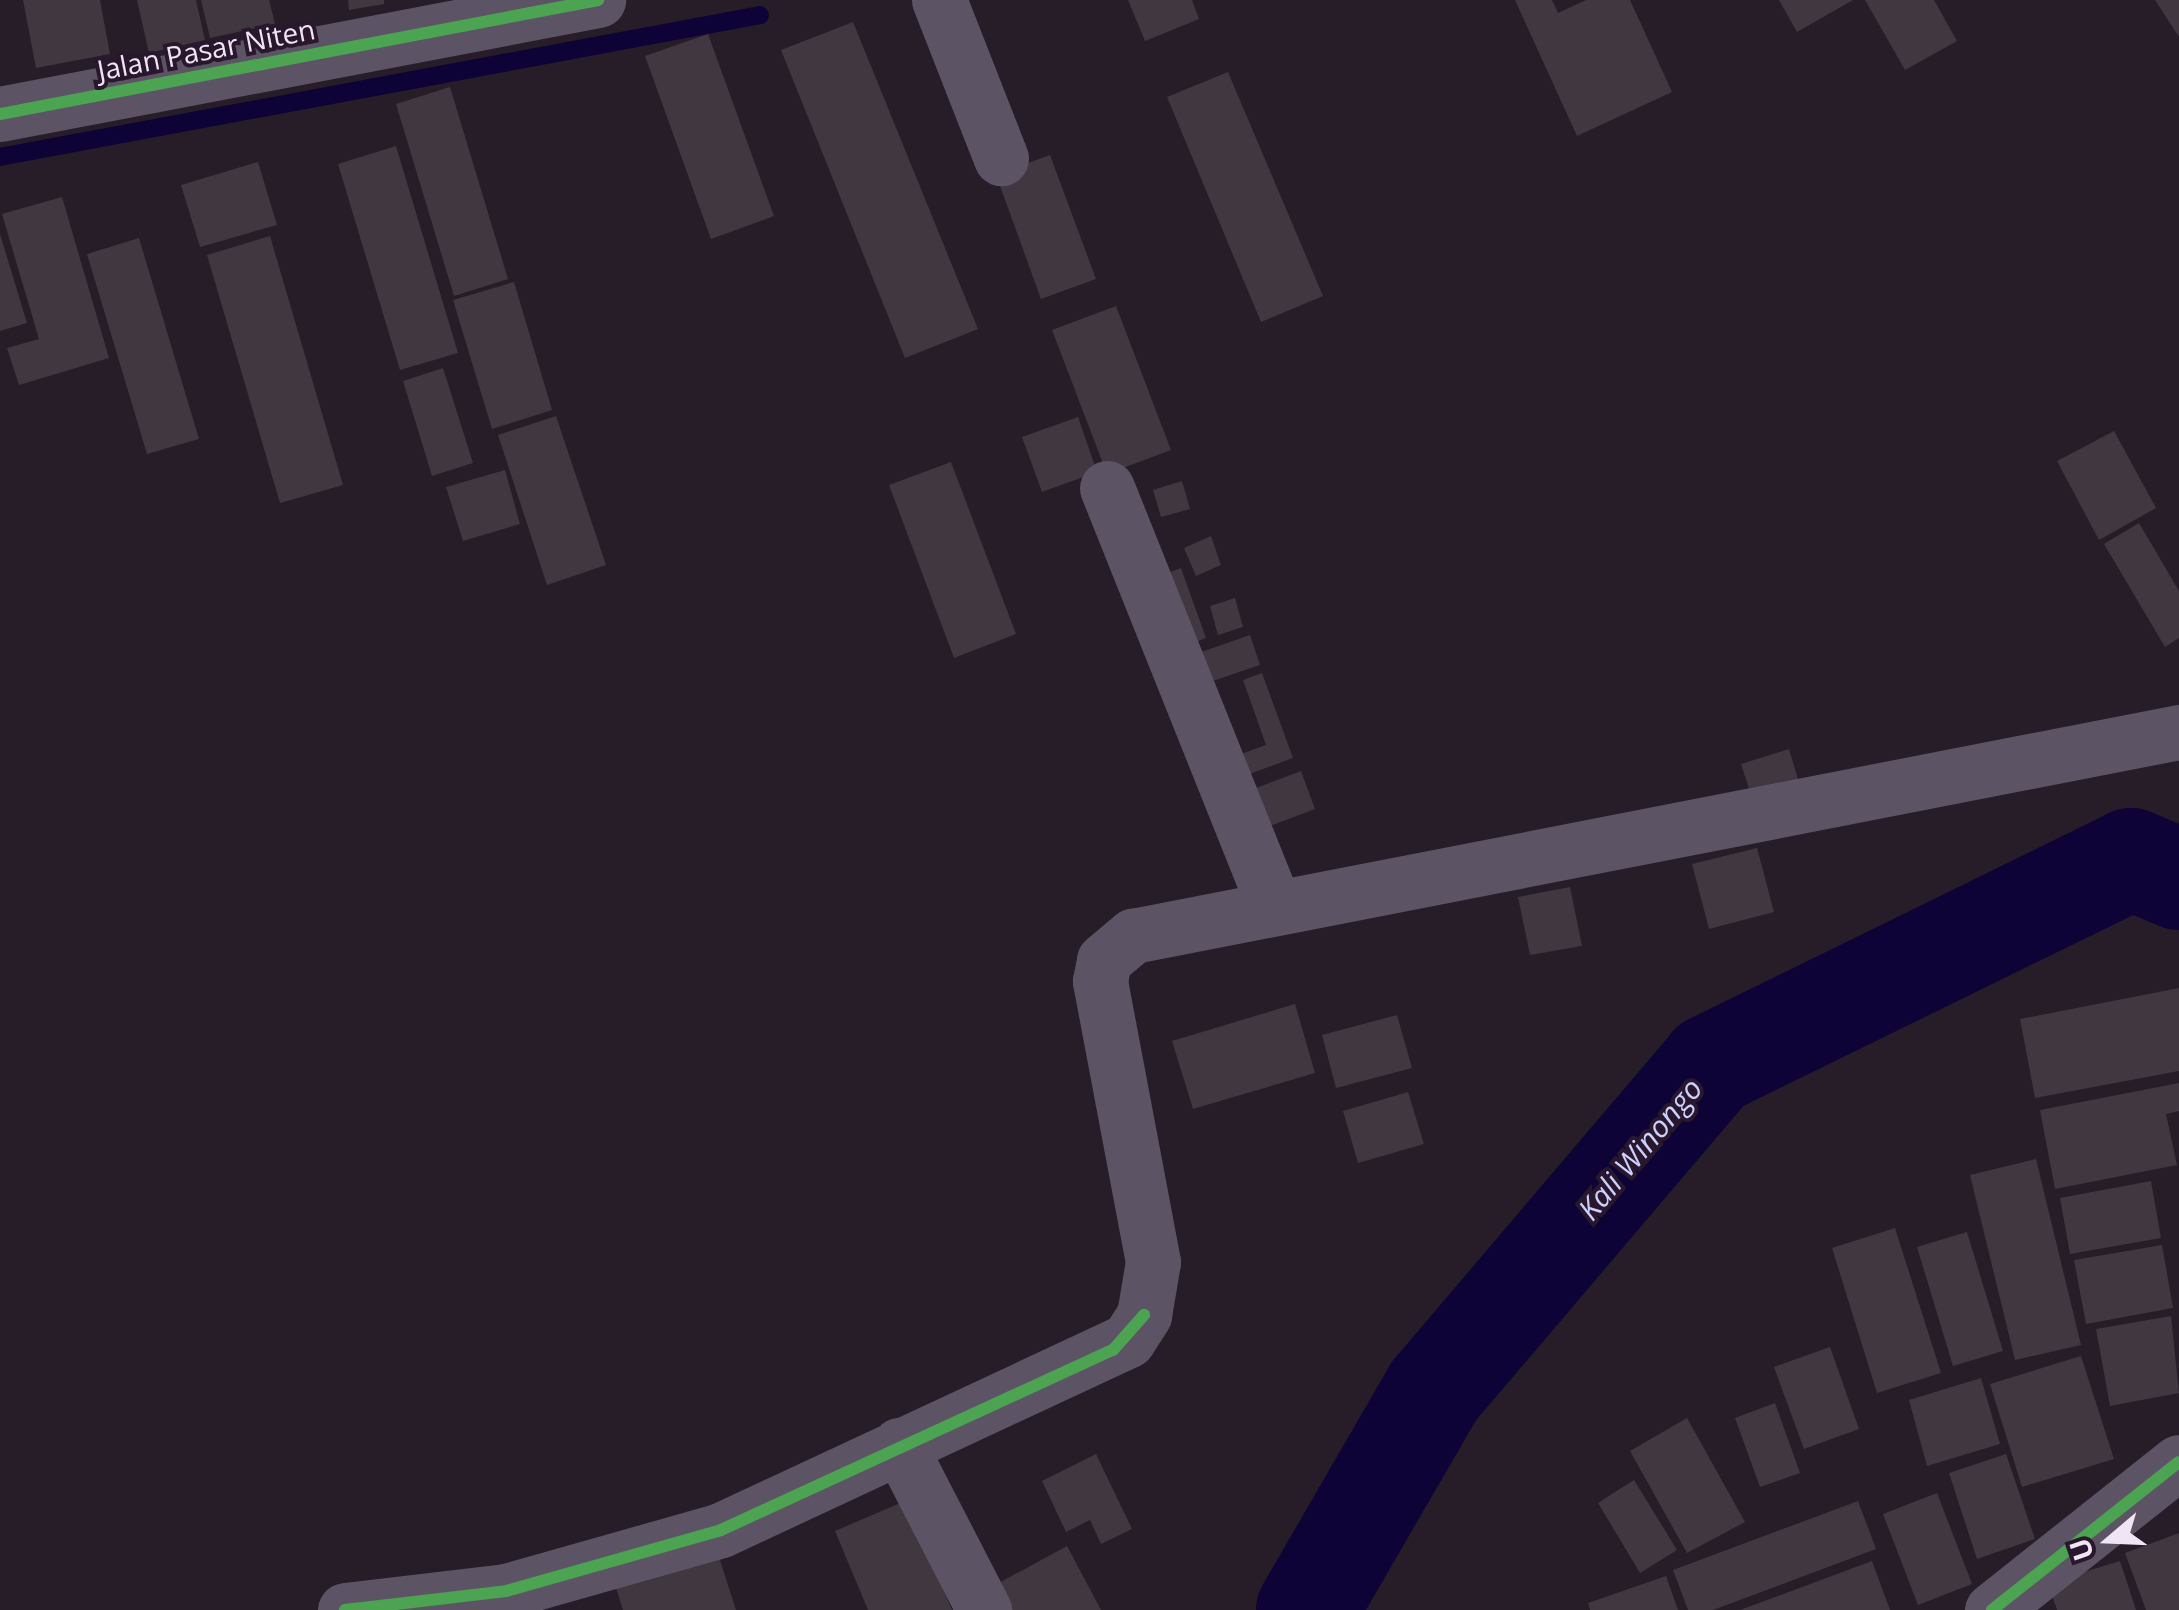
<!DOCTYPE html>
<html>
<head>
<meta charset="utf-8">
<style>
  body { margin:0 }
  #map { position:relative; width:2179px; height:1610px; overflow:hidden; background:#261d28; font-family:"Open Sans",sans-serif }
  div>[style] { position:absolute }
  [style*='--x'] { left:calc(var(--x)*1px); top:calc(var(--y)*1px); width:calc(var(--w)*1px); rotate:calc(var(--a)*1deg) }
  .stream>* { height:18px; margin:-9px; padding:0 9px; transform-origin:9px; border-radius:9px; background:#0e0336 }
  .river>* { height:102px; margin:-51px; padding:0 51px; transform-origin:51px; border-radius:51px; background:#0e0336 }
  .building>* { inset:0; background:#403740 }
  .minor>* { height:55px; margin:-27.5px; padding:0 27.5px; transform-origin:27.5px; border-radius:27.5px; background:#5c5464 }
  .cycleway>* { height:12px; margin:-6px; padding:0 6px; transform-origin:6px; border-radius:6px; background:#4ca352 }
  span { translate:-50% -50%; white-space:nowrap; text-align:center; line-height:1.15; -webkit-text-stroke:8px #29182d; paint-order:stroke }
  .street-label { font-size:28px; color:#f0e5f4 }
  .water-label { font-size:30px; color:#cbd0fc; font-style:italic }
  .north { position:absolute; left:2059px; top:1490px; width:100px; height:100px; -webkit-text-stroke:8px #29182d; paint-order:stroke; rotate:251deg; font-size:28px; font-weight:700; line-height:40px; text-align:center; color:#f0e5f4 }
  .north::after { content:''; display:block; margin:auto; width:35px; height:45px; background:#f0e5f4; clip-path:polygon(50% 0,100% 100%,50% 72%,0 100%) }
</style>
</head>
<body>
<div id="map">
  <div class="stream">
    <div style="--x:0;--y:157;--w:773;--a:-10.58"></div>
  </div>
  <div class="river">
    <div style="--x:1307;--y:1610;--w:253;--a:-59.9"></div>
    <div style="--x:1434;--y:1391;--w:428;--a:-49.6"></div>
    <div style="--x:1711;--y:1065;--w:468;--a:-26.1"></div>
    <div style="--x:2131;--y:859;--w:52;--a:22.6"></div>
  </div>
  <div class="building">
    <div style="clip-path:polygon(23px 0,100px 0,110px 54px,36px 68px)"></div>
    <div style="clip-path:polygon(137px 0,196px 0,205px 40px,149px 53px)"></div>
    <div style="clip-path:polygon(201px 0,269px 0,275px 24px,210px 38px)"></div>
    <div style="clip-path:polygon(348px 0,384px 0,384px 4px,349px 10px)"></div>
    <div style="clip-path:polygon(1128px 0,1192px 0,1199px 19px,1145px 41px)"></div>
    <div style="clip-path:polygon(1515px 0,1552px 0,1558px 13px,1586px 0,1630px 0,1672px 92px,1577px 136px)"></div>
    <div style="clip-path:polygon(1779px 0,1853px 0,1797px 32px)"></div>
    <div style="clip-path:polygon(1865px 0,1934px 0,1957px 41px,1905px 70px)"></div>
    <div style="clip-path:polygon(2155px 0,2179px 0,2179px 37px)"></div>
    <div style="clip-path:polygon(853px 22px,978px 329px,905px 358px,781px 50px)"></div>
    <div style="clip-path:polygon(708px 34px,774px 216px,711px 239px,645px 56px)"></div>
    <div style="clip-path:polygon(1228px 72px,1323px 296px,1261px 322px,1167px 97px)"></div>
    <div style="clip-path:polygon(450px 87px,508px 279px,454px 296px,396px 104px)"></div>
    <div style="clip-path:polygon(396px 146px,458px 353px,400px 370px,338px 164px)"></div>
    <div style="clip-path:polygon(1050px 155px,1096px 279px,1041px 299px,996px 175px)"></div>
    <div style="clip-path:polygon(258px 162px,277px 225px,200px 247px,181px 185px)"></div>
    <div style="clip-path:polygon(62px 197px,109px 358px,19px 385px,7px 348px,39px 339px,2px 214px)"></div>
    <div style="clip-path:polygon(0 234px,27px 323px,0 331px)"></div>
    <div style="clip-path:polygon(270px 236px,343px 485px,280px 503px,207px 255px)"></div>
    <div style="clip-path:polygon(139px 238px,199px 439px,147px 454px,87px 254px)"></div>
    <div style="clip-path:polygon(514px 282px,552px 410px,492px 429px,453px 300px)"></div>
    <div style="clip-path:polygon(1116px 306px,1171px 450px,1107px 474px,1052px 330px)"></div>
    <div style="clip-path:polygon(443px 368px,473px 463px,432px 476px,403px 381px)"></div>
    <div style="clip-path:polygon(556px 416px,606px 565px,547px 585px,498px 435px)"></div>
    <div style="clip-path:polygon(1078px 417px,1097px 472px,1042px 492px,1022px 437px)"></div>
    <div style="clip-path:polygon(2114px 431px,2156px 508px,2099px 540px,2057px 461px)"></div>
    <div style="clip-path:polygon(951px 462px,1016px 634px,954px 658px,889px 485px)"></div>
    <div style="clip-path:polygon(505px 470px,520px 524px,463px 541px,446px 487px)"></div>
    <div style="clip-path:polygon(1182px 481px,1190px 509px,1161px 517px,1153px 490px)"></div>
    <div style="clip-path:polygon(2139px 523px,2179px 591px,2179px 638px,2165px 647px,2104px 544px)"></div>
    <div style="clip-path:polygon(1211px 536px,1221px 565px,1196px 576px,1184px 548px)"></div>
    <div style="clip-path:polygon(1181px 568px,1206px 638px,1183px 647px,1157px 577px)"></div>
    <div style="clip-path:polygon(1235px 598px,1243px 627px,1218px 635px,1210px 606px)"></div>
    <div style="clip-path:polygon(1250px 635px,1260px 665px,1201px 685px,1190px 656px)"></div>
    <div style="clip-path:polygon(1262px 673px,1293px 758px,1241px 777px,1233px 757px,1266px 745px,1243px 680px)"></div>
    <div style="clip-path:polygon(1789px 749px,1800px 786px,1753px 801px,1741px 764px)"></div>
    <div style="clip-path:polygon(1301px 771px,1315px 809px,1259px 830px,1245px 792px)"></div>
    <div style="clip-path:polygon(1757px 848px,1774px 912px,1709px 929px,1692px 864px)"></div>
    <div style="clip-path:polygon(1570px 887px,1582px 946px,1530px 955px,1518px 897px)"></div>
    <div style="clip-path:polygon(2179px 988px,2179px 1071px,2035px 1098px,2020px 1019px)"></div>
    <div style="clip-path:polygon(1295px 1004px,1315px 1073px,1193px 1109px,1172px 1041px)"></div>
    <div style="clip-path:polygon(1397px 1015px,1412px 1068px,1336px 1088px,1322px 1035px)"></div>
    <div style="clip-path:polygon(2179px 1083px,2179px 1111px,2166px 1114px,2177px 1165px,2055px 1189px,2040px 1110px)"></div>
    <div style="clip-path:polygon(1408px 1092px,1424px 1144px,1358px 1163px,1343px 1111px)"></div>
    <div style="clip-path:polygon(2036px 1159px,2081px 1345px,2015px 1360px,1970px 1175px)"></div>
    <div style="clip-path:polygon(2151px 1181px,2161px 1238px,2070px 1254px,2060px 1198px)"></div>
    <div style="clip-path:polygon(1895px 1228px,1941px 1373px,1877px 1393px,1832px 1248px)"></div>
    <div style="clip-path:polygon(1967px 1232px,2003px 1351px,1953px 1366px,1917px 1247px)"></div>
    <div style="clip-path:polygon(2162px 1245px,2173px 1308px,2086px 1324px,2074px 1260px)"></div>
    <div style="clip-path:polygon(2171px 1316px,2179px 1393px,2110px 1406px,2096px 1329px)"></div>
    <div style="clip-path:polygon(1830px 1347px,1859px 1429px,1804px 1449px,1774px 1367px)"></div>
    <div style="clip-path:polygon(2081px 1356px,2114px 1459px,2022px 1487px,1990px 1384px)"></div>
    <div style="clip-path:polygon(1981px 1378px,2000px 1444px,1927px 1466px,1909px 1400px)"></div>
    <div style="clip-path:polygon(1775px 1403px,1800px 1473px,1760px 1487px,1735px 1418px)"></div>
    <div style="clip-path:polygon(1687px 1418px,1745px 1522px,1687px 1553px,1630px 1451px)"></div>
    <div style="clip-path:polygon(1096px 1454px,1132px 1529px,1101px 1544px,1090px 1520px,1066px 1532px,1042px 1481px)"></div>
    <div style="clip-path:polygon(2006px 1454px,2035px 1539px,1977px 1559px,1949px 1473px)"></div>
    <div style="clip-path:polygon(1634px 1480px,1677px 1550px,1640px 1573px,1598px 1503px)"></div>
    <div style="clip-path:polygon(1937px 1493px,1972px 1584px,1918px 1605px,1883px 1514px)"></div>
    <div style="clip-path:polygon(905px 1501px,952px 1610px,868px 1610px,835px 1531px)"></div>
    <div style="clip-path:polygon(1858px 1501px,1876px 1549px,1713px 1610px,1688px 1610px,1673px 1570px)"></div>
    <div style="clip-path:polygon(2179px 1533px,2179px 1610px,2146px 1610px,2125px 1553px)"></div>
    <div style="clip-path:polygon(1067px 1546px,1101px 1610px,997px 1610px,986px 1590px)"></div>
    <div style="clip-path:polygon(718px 1554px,736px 1610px,623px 1610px,616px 1588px)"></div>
    <div style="clip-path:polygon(1872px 1561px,1890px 1610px,1740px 1610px)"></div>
    <div style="clip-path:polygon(2120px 1561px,2136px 1610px,2057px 1610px,2048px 1583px)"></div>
    <div style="clip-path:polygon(1666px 1576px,1678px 1610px,1590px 1610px,1588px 1603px)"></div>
  </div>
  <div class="minor">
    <div style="--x:939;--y:0;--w:170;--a:68.6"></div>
    <div style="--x:0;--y:114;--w:609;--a:-10.79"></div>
    <div style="--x:1107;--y:488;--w:450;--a:68.2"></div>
    <div style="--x:899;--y:1445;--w:186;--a:62.7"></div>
    <div style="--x:345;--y:1610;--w:162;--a:-6.7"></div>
    <div style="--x:506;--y:1591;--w:223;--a:-15.8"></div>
    <div style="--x:721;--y:1530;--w:449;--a:-25"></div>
    <div style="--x:1128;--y:1340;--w:30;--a:-57"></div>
    <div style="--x:1144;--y:1315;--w:54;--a:-80.4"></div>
    <div style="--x:1153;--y:1262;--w:286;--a:-100.7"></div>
    <div style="--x:1100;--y:981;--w:21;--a:-79"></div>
    <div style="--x:1104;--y:960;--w:38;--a:-40"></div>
    <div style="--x:1133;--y:936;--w:1066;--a:-11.04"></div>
    <div style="--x:1992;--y:1610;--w:238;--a:-38.4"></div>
  </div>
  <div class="cycleway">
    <div style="--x:0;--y:114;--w:609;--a:-10.79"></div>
    <div style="--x:345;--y:1610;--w:162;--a:-6.7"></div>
    <div style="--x:506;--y:1591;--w:223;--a:-15.8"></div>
    <div style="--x:721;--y:1530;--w:431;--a:-24.7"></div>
    <div style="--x:1113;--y:1350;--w:47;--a:-48.5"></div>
    <div style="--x:1992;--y:1610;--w:238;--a:-38.4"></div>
  </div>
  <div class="street-label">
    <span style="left:206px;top:49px;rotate:-11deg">Jalan Pasar Niten</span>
  </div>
  <div class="water-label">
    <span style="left:1640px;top:1149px;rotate:-50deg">Kali Winongo</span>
  </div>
  <div class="north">U</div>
</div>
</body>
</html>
